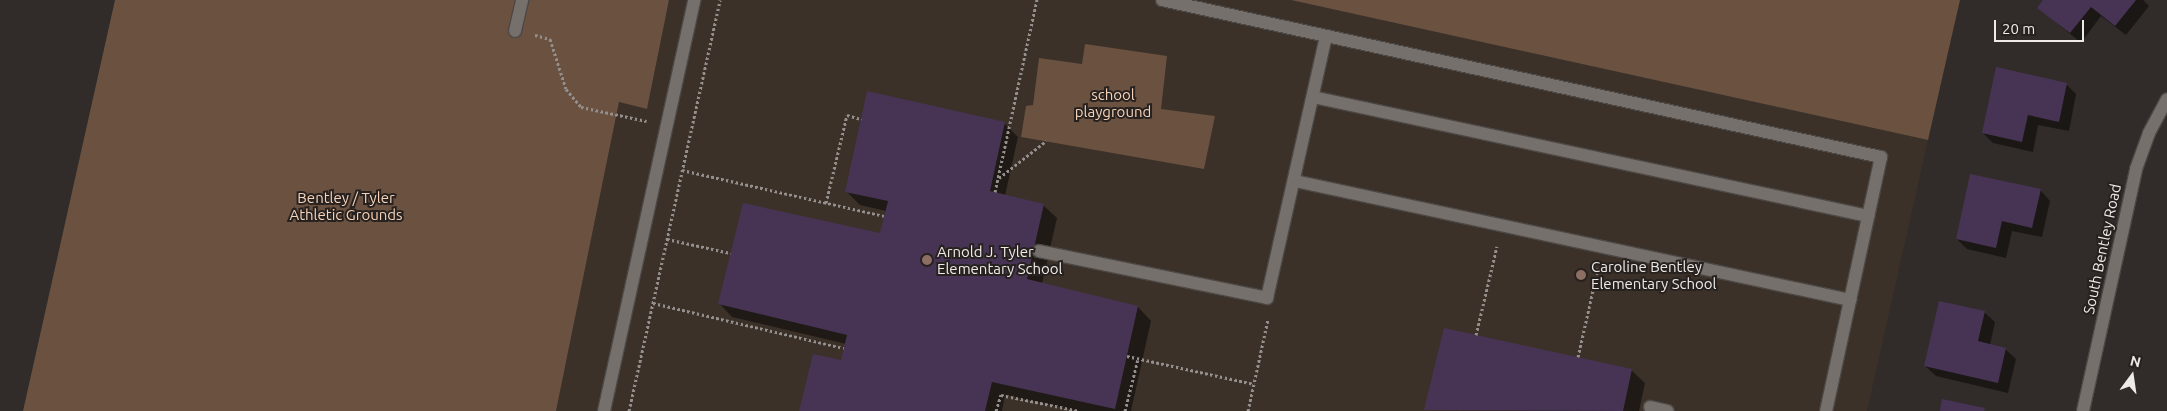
<!DOCTYPE html>
<html>
<head>
<meta charset="utf-8">
<style>
  body { margin:0 }
  #map { position:relative; width:2167px; height:411px; overflow:hidden; background:#312c29; font-family:Ubuntu,sans-serif }
  div>[style] { position:absolute }
  [style*='--x'] { left:calc(var(--x)*1px); top:calc(var(--y)*1px); width:calc(var(--w)*1px); rotate:calc(var(--a)*1deg) }
  .built>* { inset:0; background:#3b3129 }
  .green>* { inset:0; background:#6a5140 }
  .shadow>* { inset:0; background:#0007 }
  .building>* { inset:0; background:#473454 }
  .path>* { height:3px; margin-top:-1.5px; transform-origin:0; background:repeating-linear-gradient(90deg,#948f8d 0 2.5px,transparent 0 5px) }
  .roads { filter:drop-shadow(1px 0 #4c4845) drop-shadow(-1px 0 #4c4845) drop-shadow(0 1px #4c4845) drop-shadow(0 -1px #4c4845) }
  .service>* { height:12px; margin:-6px; padding:0 6px; transform-origin:6px; border-radius:6px; background:#76706c }
  .minor>* { height:12px; margin:-6px; padding:0 6px; transform-origin:6px; border-radius:6px; background:#76706c }
  .dots>* { width:14px; height:14px; translate:-50% -50%; box-sizing:border-box; border:2px solid #27221f; border-radius:50% }
  span { translate:-50% -50%; white-space:nowrap; text-align:center; line-height:1.15; -webkit-text-stroke:4px #27221f; paint-order:stroke }
  .park-label { font-size:15px; color:#f7d3ba }
  .street-label { font-size:15px; color:#eeeae8 }
  .poi-label { font-size:15px; color:#eeeae8 }
  .left { translate:0 -50%; text-align:left }
  .north { position:absolute; left:2107px; top:351px; width:50px; height:50px; -webkit-text-stroke:4px #27221f; paint-order:stroke; rotate:14deg; font-size:14px; font-weight:700; line-height:20px; text-align:center; color:#eeeae8 }
  .north::after { content:''; display:block; margin:auto; width:18px; height:22px; background:#eeeae8; clip-path:polygon(50% 0,100% 100%,50% 72%,0 100%) }
  .scale { position:absolute; left:1994px; top:20px; width:90px; height:22px; box-sizing:border-box; border:2px solid #eeeae8; border-top:0; padding-left:6px; font-size:15px; line-height:18px; white-space:nowrap; color:#eeeae8; -webkit-text-stroke:4px #27221f; paint-order:stroke }
</style>
</head>
<body>
<div id="map">
  <div class="built">
    <div style="clip-path:polygon(669px 0,1291px 0,1928px 140px,1867px 411px,556px 411px,619px 102px,647px 109px)"></div>
  </div>
  <div class="green">
    <div style="clip-path:polygon(115px 0,669px 0,647px 109px,619px 102px,556px 411px,23px 411px)"></div>
    <div style="clip-path:polygon(1291px 0,1960px 0,1928px 140px)"></div>
    <div style="clip-path:polygon(1085px 44px,1167px 56px,1161px 109px,1215px 116px,1204px 169px,1021px 137px,1026px 106px,1033px 105px,1039px 58px,1082px 64px)"></div>
  </div>
  <div class="shadow">
    <div style="clip-path:polygon(2045px 0,2143px 0,2149px 6px,2126px 35px,2101px 16px,2081px 43px,2039px 8px)"></div>
    <div style="clip-path:polygon(2066px 84px,2076px 94px,2069px 131px,2038px 125px,2033px 152px,1993px 143px,1983px 133px)"></div>
    <div style="clip-path:polygon(1004px 123px,1018px 137px,1005px 196px,1043px 205px,1057px 218px,1042px 284px,1138px 307px,1151px 321px,1131px 411px,1079px 411px,1005px 395px,1002px 411px,801px 411px,842px 362px,846px 344px,732px 317px,719px 303px,880px 235px,886px 211px,860px 205px,846px 191px)"></div>
    <div style="clip-path:polygon(2040px 190px,2050px 201px,2042px 237px,2012px 231px,2006px 258px,1967px 249px,1957px 239px)"></div>
    <div style="clip-path:polygon(1984px 312px,1995px 322px,1990px 345px,2005px 349px,2016px 359px,2008px 393px,1936px 376px,1925px 366px)"></div>
    <div style="clip-path:polygon(1631px 370px,1645px 383px,1639px 411px,1426px 410px)"></div>
  </div>
  <div class="building">
    <div style="clip-path:polygon(2043px 0,2136px 0,2115px 26px,2091px 7px,2070px 33px,2037px 8px)"></div>
    <div style="clip-path:polygon(1996px 67px,2067px 83px,2059px 122px,2028px 115px,2022px 142px,1982px 133px)"></div>
    <div style="clip-path:polygon(867px 91px,1005px 122px,990px 191px,1044px 204px,1027px 279px,1138px 306px,1115px 409px,992px 382px,985px 411px,799px 411px,813px 354px,841px 360px,847px 335px,718px 304px,743px 203px,880px 233px,888px 201px,845px 192px)"></div>
    <div style="clip-path:polygon(1970px 174px,2041px 189px,2032px 228px,2002px 221px,1996px 248px,1956px 239px)"></div>
    <div style="clip-path:polygon(1939px 301px,1985px 311px,1978px 341px,2006px 348px,1998px 383px,1924px 366px)"></div>
    <div style="clip-path:polygon(1444px 328px,1632px 369px,1623px 411px,1424px 410px)"></div>
    <div style="clip-path:polygon(1942px 399px,1985px 408px,1984px 411px,1940px 411px)"></div>
  </div>
  <div class="path">
    <div style="--x:535;--y:35;--w:16;--a:15"></div>
    <div style="--x:550;--y:39;--w:52;--a:72.3"></div>
    <div style="--x:566;--y:89;--w:23;--a:50"></div>
    <div style="--x:581;--y:107;--w:67;--a:12"></div>
    <div style="--x:682;--y:170;--w:207;--a:12.8"></div>
    <div style="--x:999;--y:178;--w:60;--a:-38.2"></div>
    <div style="--x:995;--y:192;--w:197;--a:-77.7"></div>
    <div style="--x:826;--y:203;--w:90;--a:-76.6"></div>
    <div style="--x:847;--y:115;--w:15;--a:16"></div>
    <div style="--x:667;--y:239;--w:65;--a:12.5"></div>
    <div style="--x:653;--y:303;--w:196;--a:13.3"></div>
    <div style="--x:1476;--y:335;--w:91;--a:-76.7"></div>
    <div style="--x:1127;--y:356;--w:130;--a:12.4"></div>
    <div style="--x:1578;--y:357;--w:91;--a:-77.3"></div>
    <div style="--x:629;--y:411;--w:421;--a:-77.5"></div>
    <div style="--x:996;--y:411;--w:17;--a:-73"></div>
    <div style="--x:1001;--y:395;--w:80;--a:11.6"></div>
    <div style="--x:1125;--y:411;--w:54;--a:-76"></div>
    <div style="--x:1248;--y:411;--w:94;--a:-77.7"></div>
  </div>
  <div class="roads">
    <div class="service">
      <div style="--x:1162;--y:0;--w:736;--a:12.32"></div>
      <div style="--x:1881;--y:157;--w:260;--a:102.2"></div>
      <div style="--x:515;--y:31;--w:32;--a:-77"></div>
      <div style="--x:1313;--y:97;--w:568;--a:12.1"></div>
      <div style="--x:1295;--y:181;--w:568;--a:12.1"></div>
      <div style="--x:1039;--y:251;--w:233;--a:11.6"></div>
      <div style="--x:1267;--y:298;--w:268;--a:-77.3"></div>
      <div style="--x:1650;--y:407;--w:18;--a:13"></div>
      <div style="--x:604;--y:411;--w:421;--a:-77.6"></div>
    </div>
    <div class="minor">
      <div style="--x:2083;--y:411;--w:248;--a:-77.6"></div>
      <div style="--x:2136;--y:169;--w:38;--a:-70"></div>
      <div style="--x:2149;--y:133;--w:38;--a:-62"></div>
    </div>
  </div>
  <div class="dots">
    <div style="left:927px;top:260px;background:#8d6e63"></div>
    <div style="left:1581px;top:275px;background:#8d6e63"></div>
  </div>
  <div class="park-label">
    <span style="left:1113px;top:103px">school<br>playground</span>
    <span style="left:346px;top:206px">Bentley / Tyler<br>Athletic Grounds</span>
  </div>
  <div class="street-label">
    <span style="left:2102px;top:249px;rotate:-78deg">South Bentley Road</span>
  </div>
  <div class="poi-label">
    <span class="left" style="left:937px;top:260px">Arnold J. Tyler<br>Elementary School</span>
    <span class="left" style="left:1591px;top:275px">Caroline Bentley<br>Elementary School</span>
  </div>
  <div class="north">N</div>
  <div class="scale">20 m</div>
</div>
</body>
</html>
